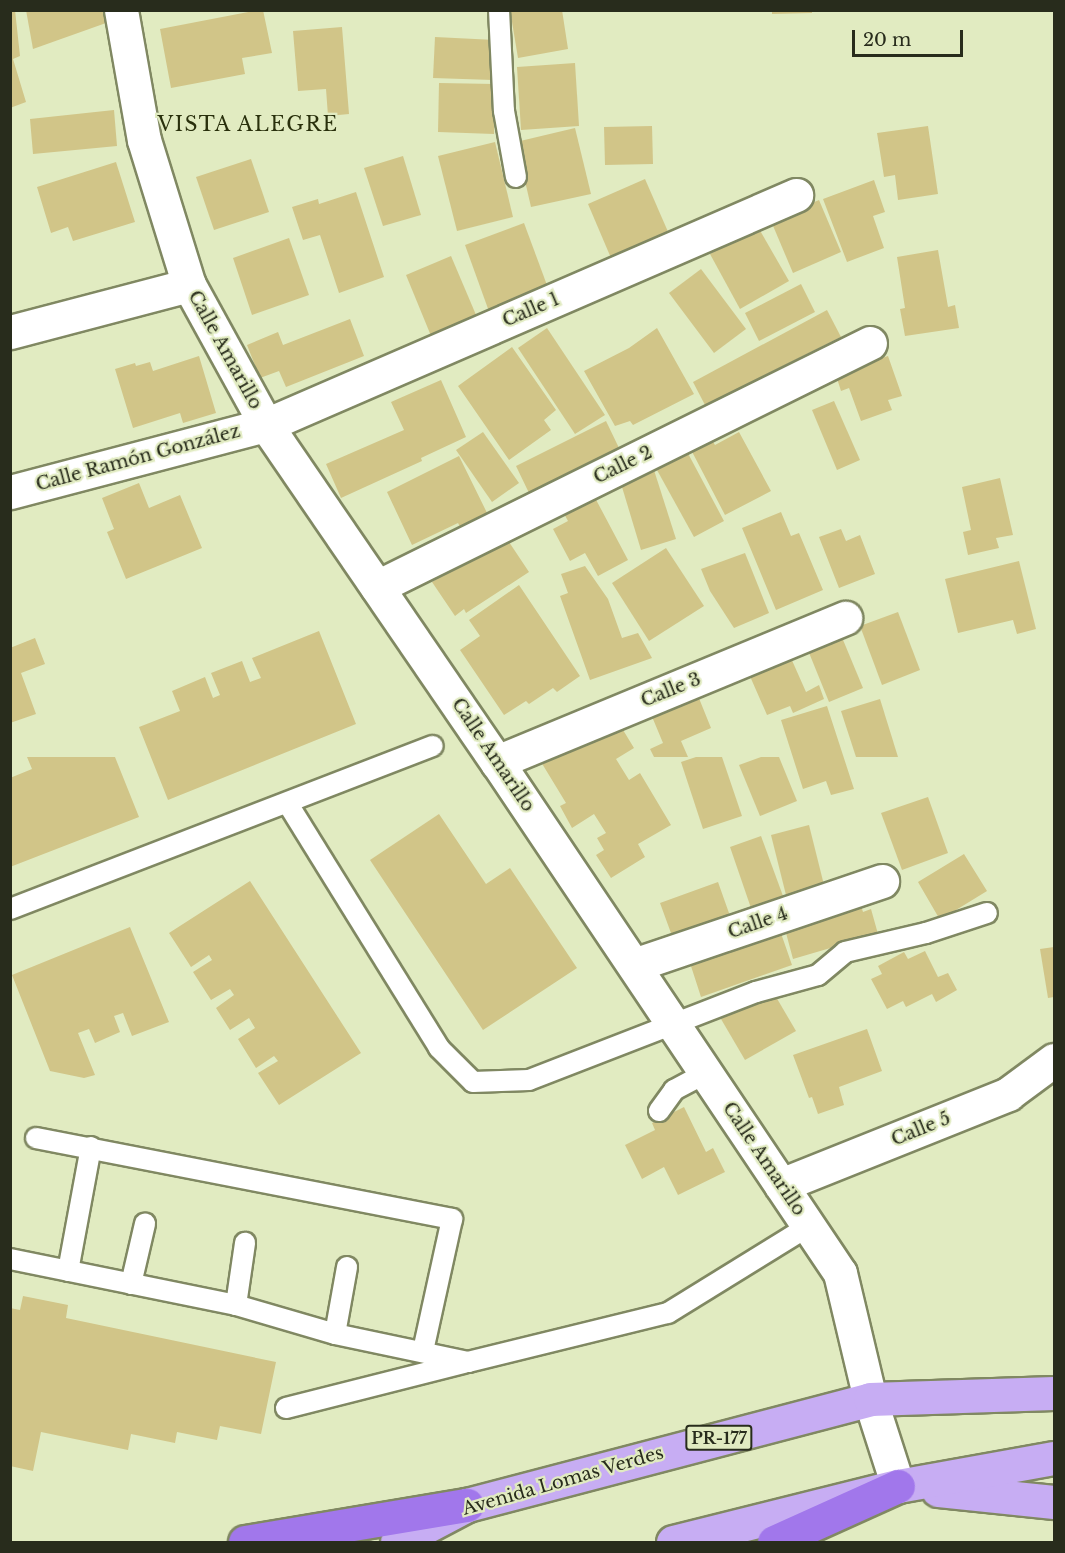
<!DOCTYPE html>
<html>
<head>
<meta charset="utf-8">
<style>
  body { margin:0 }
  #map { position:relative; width:1065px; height:1553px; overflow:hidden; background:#e1ebc1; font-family:"Libre Baskerville",serif }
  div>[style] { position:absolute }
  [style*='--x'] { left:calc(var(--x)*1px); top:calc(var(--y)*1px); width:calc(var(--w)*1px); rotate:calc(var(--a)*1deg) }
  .building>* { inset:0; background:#d1c588 }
  .roads { filter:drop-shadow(2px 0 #808862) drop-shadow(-2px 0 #808862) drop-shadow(0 2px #808862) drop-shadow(0 -2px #808862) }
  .lane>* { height:20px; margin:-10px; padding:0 10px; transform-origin:10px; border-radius:10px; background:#fff }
  .street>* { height:33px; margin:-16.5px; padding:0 16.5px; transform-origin:16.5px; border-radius:16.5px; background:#fff }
  .primary>* { height:33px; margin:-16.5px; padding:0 16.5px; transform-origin:16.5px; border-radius:16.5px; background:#c7adf3 }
  .highway>* { height:33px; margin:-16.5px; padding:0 16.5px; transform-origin:16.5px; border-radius:16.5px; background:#a177eb }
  span { translate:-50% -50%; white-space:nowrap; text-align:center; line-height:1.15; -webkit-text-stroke:4.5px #e1ebc1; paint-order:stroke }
  .shield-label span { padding:2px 4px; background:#e1ebc1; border:2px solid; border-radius:4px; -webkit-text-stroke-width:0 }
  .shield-label { font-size:16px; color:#282c1c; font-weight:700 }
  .street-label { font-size:18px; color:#282c1c }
  .neighbourhood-label { font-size:20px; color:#29300c; letter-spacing:1.5px }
  .frame { position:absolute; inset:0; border:12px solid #282c1c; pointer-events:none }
  .scale { position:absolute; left:852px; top:30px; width:111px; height:27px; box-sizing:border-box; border:3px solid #282c1c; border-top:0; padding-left:8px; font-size:18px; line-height:21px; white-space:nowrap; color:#282c1c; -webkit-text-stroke:4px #e1ebc1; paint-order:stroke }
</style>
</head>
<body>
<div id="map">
  <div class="building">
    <div style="clip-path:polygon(10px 10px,15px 10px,20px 56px,13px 59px,26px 102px,10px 108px)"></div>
    <div style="clip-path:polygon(26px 10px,103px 10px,106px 23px,33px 49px)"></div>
    <div style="clip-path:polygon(258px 10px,263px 10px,272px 53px,242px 58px,245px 74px,171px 88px,160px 29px)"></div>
    <div style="clip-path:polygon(510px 10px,562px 10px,568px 49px,518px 58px)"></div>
    <div style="clip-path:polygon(772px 10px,812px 10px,812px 13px,772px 14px)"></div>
    <div style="clip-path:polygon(342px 27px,349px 114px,328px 116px,326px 89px,298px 91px,293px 31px)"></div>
    <div style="clip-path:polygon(435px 37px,495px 40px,493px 80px,433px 78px)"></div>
    <div style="clip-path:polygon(575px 63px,579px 126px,521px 130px,517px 67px)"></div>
    <div style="clip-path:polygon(439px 83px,495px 84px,494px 134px,438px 132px)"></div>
    <div style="clip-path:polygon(114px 110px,117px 146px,33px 154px,30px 119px)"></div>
    <div style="clip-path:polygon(652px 126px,653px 164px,605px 165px,604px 127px)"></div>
    <div style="clip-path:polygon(928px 126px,938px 194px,898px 200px,895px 175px,884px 177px,877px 133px)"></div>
    <div style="clip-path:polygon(575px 128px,591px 194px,531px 207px,516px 142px)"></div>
    <div style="clip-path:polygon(495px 142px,513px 217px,457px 231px,438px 156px)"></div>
    <div style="clip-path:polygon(403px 156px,421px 215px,383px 226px,364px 168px)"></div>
    <div style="clip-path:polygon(251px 159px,269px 212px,214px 230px,196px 177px)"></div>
    <div style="clip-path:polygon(116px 162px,135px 222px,73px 241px,68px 227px,51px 233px,37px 187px)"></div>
    <div style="clip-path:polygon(645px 179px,669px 234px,611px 258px,588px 204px)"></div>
    <div style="clip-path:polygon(874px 180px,885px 212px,873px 216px,884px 248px,847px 262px,823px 199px)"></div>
    <div style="clip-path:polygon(356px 192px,384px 277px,339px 293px,320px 235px,303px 240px,292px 207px,318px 199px,319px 204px)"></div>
    <div style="clip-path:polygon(819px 200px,841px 252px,793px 273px,771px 221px)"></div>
    <div style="clip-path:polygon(524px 223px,551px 296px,491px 317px,465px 245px)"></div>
    <div style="clip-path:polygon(758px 227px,789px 281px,740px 309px,710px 254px)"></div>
    <div style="clip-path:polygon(289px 238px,309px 295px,252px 315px,233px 258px)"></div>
    <div style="clip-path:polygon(938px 250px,948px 307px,955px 305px,959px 328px,905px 336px,900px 309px,905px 308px,897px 257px)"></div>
    <div style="clip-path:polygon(451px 256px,482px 329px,436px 348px,406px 275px)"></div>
    <div style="clip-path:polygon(701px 269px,746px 329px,714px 353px,669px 293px)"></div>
    <div style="clip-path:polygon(801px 284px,815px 312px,759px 341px,745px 313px)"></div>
    <div style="clip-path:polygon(827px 310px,841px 337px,705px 405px,693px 382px)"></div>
    <div style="clip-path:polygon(350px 319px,364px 356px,286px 387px,279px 371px,260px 378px,247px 345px,278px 332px,283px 345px)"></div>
    <div style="clip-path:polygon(547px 328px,605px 415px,575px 434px,518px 348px)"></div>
    <div style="clip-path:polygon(657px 328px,694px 394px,633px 425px,630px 421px,615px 426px,584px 371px,629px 348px)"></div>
    <div style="clip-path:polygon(512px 347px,556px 410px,544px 420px,551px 430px,509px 460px,458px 386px)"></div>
    <div style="clip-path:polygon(199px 356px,216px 413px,183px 423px,180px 413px,133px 428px,115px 369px,135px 363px,136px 366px,150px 362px,153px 371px)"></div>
    <div style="clip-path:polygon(888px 356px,902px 396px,888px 400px,892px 410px,861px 421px,849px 388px,841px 391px,834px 369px,863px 364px)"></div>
    <div style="clip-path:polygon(441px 380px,466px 437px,421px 458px,422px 461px,341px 498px,326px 464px,404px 430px,391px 402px)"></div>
    <div style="clip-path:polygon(834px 401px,860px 460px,837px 470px,812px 410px)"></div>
    <div style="clip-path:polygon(606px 421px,619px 448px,529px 493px,516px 466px)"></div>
    <div style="clip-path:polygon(483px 432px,519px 483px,492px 502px,456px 450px)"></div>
    <div style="clip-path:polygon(739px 432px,771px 491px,725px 515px,688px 444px,708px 434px,715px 445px)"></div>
    <div style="clip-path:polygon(683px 444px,724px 521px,694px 537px,652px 461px)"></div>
    <div style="clip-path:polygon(459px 456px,491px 521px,464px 534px,458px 523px,412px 545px,387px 492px)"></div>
    <div style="clip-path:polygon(653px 467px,676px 539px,641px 550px,619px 477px)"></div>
    <div style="clip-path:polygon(1000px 478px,1013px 535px,996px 538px,999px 548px,968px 555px,963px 532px,971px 530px,962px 487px)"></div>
    <div style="clip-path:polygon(139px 483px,149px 508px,180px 495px,202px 548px,126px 579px,107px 532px,114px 529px,102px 498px)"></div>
    <div style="clip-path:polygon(593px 494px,628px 560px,598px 576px,585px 553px,570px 561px,553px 529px,568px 521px,562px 510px)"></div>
    <div style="clip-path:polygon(781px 512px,791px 536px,799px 533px,823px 590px,776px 610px,742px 528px)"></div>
    <div style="clip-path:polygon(841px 529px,846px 541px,860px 535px,875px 574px,839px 588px,819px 537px)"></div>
    <div style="clip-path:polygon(505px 536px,529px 572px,466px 613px,464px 609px,455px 616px,432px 582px)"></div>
    <div style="clip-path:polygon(666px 548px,704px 606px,649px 641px,612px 583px)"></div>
    <div style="clip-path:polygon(745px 553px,769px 613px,734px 628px,710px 591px,701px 569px)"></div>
    <div style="clip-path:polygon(1019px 561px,1036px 629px,1017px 634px,1013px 620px,958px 633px,945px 579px)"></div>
    <div style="clip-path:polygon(585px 566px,608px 599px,622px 638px,638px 633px,652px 658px,590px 680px,560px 596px,568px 593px,561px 574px)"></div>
    <div style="clip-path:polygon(519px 585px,580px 676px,557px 692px,553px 688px,529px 704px,526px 701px,504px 715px,460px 650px,480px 636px,469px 620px)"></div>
    <div style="clip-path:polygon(898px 612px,920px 670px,882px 685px,860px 626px)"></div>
    <div style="clip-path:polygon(836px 623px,863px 688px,829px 702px,803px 638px)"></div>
    <div style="clip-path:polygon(319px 631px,356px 724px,168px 800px,139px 727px,180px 711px,172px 691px,205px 677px,213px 698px,220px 695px,211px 673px,242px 661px,250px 682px,261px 678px,252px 658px)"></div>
    <div style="clip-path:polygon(35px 638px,45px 664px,21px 673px,36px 714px,10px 723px,10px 648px)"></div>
    <div style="clip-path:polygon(783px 640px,806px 692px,819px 685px,824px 699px,793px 713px,790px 706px,767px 715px,742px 658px)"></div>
    <div style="clip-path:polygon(690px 676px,711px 728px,681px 741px,688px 757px,654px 757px,650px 749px,663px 743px,643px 695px)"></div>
    <div style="clip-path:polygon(880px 699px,898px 757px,856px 757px,841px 711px)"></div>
    <div style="clip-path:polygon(827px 706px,854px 789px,831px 795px,826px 781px,803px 789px,781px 720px)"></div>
    <div style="clip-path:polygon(620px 725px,634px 748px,616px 759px,629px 780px,640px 773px,671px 825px,638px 844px,645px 857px,611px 878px,596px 855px,604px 850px,597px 838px,606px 833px,594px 814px,572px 828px,560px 806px,566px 803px,538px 757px)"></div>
    <div style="clip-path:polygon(27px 757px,115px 757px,139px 817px,10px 867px,10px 778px,32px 769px)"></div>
    <div style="clip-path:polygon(696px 757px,722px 757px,742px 816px,703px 829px,681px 762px)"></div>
    <div style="clip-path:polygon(761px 757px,779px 757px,797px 801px,760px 816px,739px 765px)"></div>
    <div style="clip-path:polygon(928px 797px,948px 853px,902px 870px,881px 813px)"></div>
    <div style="clip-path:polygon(439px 814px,486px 884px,510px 868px,577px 968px,483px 1030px,370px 860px)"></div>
    <div style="clip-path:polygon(809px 825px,826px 893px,788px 903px,771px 835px)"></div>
    <div style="clip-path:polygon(761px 836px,783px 896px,751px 908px,730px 847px)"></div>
    <div style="clip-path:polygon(964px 854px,987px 891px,956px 910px,959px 915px,943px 925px,918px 882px)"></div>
    <div style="clip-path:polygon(250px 881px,361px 1053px,279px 1105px,258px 1073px,278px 1061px,274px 1056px,256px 1068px,238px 1039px,255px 1028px,249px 1018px,230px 1030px,216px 1008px,234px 995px,230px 989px,211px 1000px,193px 972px,212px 960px,209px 955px,191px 967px,169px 933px)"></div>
    <div style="clip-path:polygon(718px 882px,735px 930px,775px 916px,792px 965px,701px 997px,690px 963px,683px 966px,660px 903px)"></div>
    <div style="clip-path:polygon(858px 896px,863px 912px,871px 909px,878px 934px,793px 959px,782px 918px)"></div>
    <div style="clip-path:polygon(130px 927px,169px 1022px,132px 1036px,123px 1013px,114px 1016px,120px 1032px,95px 1043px,89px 1029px,78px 1033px,95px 1075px,84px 1078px,50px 1071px,12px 975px)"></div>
    <div style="clip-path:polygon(1054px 947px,1054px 997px,1048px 998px,1040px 949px)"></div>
    <div style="clip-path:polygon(925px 951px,938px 977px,948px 973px,957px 990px,936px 1002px,932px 994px,906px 1007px,903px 1001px,887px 1009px,871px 979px,882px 974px,878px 966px,904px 952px,908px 959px)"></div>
    <div style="clip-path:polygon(772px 990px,796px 1031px,745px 1060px,721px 1019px)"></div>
    <div style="clip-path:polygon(867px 1029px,882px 1071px,839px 1087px,844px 1105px,818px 1114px,812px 1097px,809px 1098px,793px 1055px)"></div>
    <div style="clip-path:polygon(684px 1107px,706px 1152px,713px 1148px,725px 1172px,678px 1195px,664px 1167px,642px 1179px,625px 1145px,655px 1130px,652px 1123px)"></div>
    <div style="clip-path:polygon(23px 1296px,68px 1305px,66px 1318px,276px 1362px,261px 1434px,220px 1426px,217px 1440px,177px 1432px,175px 1443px,131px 1434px,128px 1450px,41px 1432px,33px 1471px,10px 1466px,10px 1308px,20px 1310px)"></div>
  </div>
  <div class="roads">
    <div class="lane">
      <div style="--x:499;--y:10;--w:101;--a:87.2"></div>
      <div style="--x:504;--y:111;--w:67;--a:79.7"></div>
      <div style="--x:288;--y:804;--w:287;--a:58.2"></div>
      <div style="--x:439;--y:1048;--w:48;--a:45"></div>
      <div style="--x:473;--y:1082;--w:56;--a:-2"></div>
      <div style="--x:529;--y:1080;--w:243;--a:-21.2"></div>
      <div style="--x:756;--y:992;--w:64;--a:-15.3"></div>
      <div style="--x:818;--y:975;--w:35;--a:-40"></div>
      <div style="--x:845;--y:952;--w:83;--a:-13.2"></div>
      <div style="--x:926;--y:933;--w:64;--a:-18.2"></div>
      <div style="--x:10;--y:909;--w:453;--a:-21.1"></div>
      <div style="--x:659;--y:1111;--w:26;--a:-54"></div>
      <div style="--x:674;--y:1090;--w:36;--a:-28"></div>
      <div style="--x:36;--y:1138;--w:424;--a:11"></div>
      <div style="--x:452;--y:1219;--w:135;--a:102.4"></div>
      <div style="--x:10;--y:1259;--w:231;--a:11.5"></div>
      <div style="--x:236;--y:1305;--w:103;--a:16.3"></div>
      <div style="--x:335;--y:1334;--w:136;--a:11.9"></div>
      <div style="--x:468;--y:1362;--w:206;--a:-13.8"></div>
      <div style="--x:668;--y:1313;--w:166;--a:-31.7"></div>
      <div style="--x:68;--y:1271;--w:126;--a:-79.5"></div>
      <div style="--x:131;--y:1284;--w:62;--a:-76.9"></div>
      <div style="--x:236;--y:1305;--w:63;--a:-81.7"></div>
      <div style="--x:335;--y:1334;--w:68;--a:-79.8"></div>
      <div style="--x:286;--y:1408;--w:184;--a:-14.2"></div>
    </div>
    <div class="street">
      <div style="--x:121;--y:10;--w:132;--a:80"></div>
      <div style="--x:144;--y:140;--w:152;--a:72.8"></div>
      <div style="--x:189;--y:285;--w:160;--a:61.2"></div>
      <div style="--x:266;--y:425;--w:409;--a:55.6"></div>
      <div style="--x:497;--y:762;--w:615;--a:56.13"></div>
      <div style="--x:840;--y:1273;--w:130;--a:76.6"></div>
      <div style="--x:870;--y:1399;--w:91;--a:72.2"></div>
      <div style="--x:10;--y:332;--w:185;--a:-14.7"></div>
      <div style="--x:10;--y:492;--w:265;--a:-14.7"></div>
      <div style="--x:266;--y:425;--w:578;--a:-23.46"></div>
      <div style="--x:377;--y:587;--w:550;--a:-26.33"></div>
      <div style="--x:497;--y:762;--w:377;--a:-22.5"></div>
      <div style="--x:634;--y:965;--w:262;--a:-18.7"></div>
      <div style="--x:781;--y:1185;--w:245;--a:-21.8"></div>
      <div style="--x:1008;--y:1094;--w:57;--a:-36.5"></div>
    </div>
    <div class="primary">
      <div style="--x:938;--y:1490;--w:117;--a:5.9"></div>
      <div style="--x:397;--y:1542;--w:79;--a:-27.9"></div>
      <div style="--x:467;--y:1505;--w:417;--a:-14.7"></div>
      <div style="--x:870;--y:1399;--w:184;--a:-1.9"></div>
      <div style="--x:673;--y:1542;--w:232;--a:-14"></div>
      <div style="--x:898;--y:1486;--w:158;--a:-10.2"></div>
    </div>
    <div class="highway">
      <div style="--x:245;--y:1542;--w:225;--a:-9.5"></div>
      <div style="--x:774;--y:1542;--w:136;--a:-24.3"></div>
    </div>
  </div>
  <div class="shield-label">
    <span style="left:719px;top:1438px">PR-177</span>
  </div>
  <div class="street-label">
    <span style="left:531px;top:310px;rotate:-23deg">Calle 1</span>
    <span style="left:225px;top:350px;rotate:61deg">Calle Amarillo</span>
    <span style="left:138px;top:458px;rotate:-15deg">Calle Ramón González</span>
    <span style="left:623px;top:465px;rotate:-26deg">Calle 2</span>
    <span style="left:671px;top:690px;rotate:-22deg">Calle 3</span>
    <span style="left:493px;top:755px;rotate:56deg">Calle Amarillo</span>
    <span style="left:758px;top:923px;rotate:-19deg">Calle 4</span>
    <span style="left:921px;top:1129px;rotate:-22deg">Calle 5</span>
    <span style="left:764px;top:1159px;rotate:56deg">Calle Amarillo</span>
    <span style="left:563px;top:1481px;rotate:-16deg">Avenida Lomas Verdes</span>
  </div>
  <div class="neighbourhood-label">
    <span style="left:248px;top:124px">VISTA ALEGRE</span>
  </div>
  <div class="frame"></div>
  <div class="scale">20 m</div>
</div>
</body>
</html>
